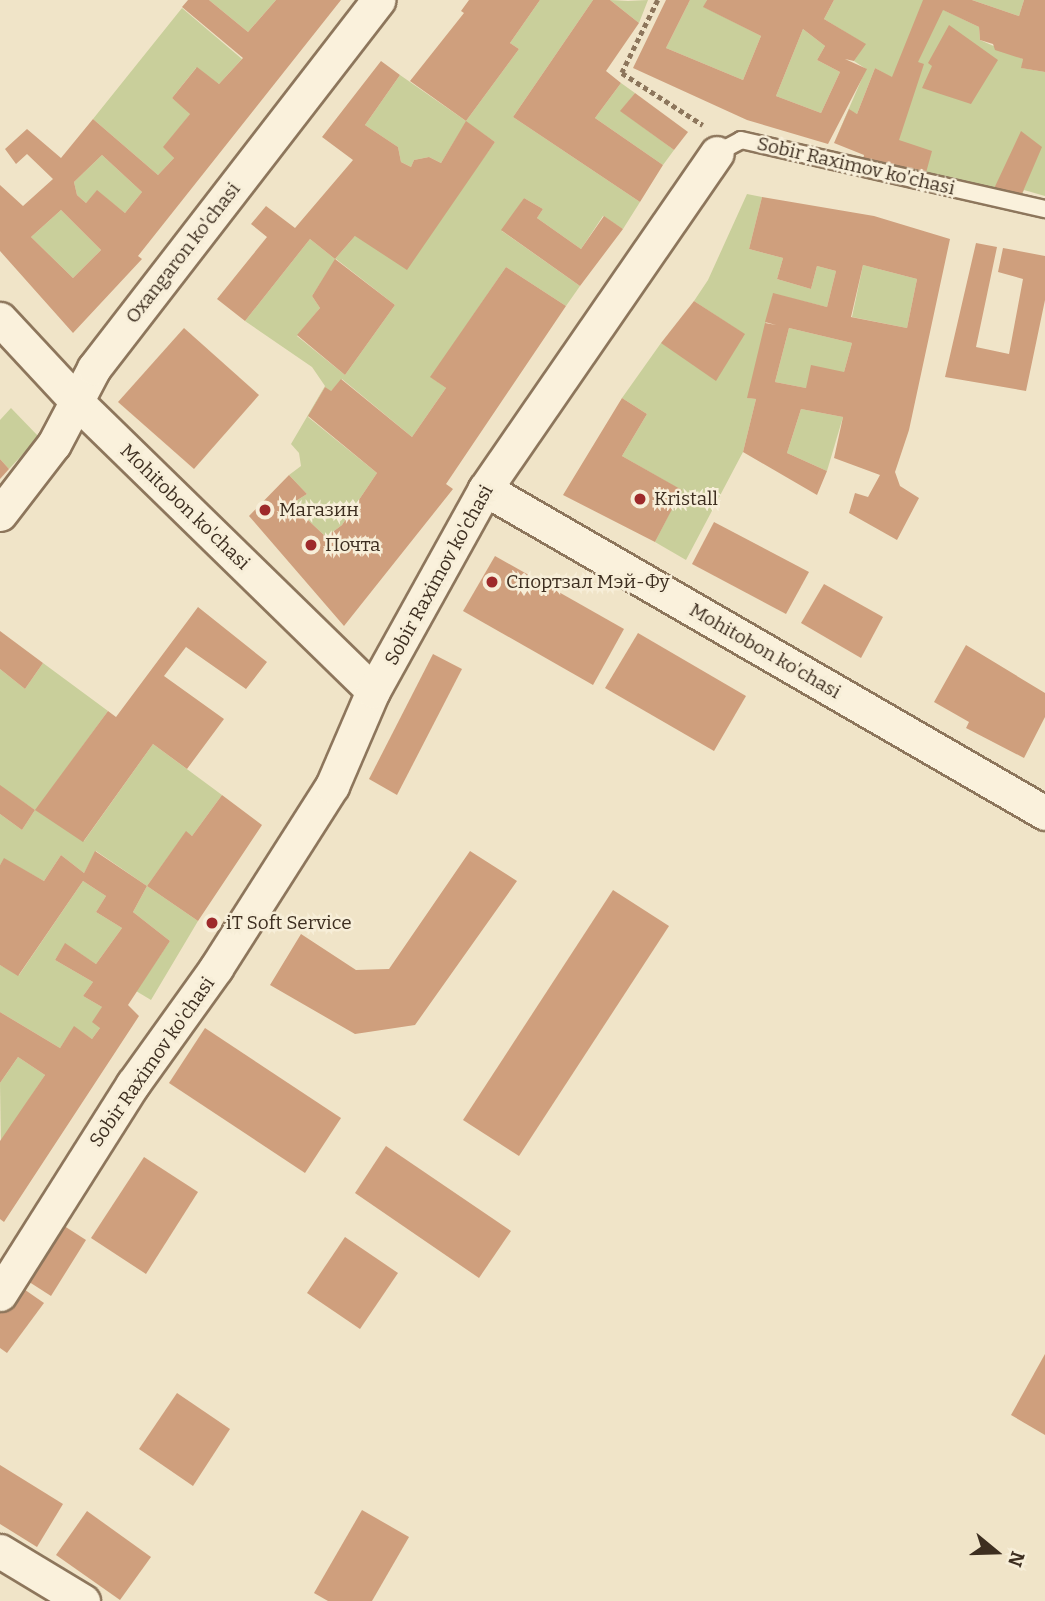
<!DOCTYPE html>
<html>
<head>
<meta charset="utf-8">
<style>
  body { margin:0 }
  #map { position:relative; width:1045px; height:1601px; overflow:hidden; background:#f0e4c8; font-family:Bitter,serif }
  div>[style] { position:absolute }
  .green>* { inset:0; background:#c9cf9b }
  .building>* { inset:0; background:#cf9f7d }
  .path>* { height:4.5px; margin-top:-2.25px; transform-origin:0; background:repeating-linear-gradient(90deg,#8d765c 0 5px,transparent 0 8.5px) }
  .roads { filter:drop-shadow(2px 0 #8d765c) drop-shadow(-2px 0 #8d765c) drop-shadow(0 2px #8d765c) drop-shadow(0 -2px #8d765c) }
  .lane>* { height:16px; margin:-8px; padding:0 8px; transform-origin:8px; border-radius:8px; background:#faf1dc }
  .street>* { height:33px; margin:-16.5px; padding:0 16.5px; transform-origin:16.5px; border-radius:16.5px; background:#faf1dc }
  .dots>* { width:19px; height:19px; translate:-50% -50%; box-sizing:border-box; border:4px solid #f7eed8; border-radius:50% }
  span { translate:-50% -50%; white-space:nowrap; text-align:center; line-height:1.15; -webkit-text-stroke:5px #f7eed8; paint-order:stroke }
  .street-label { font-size:19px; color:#3d2e20 }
  .poi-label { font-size:19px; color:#3d2e20 }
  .left { translate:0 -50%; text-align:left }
  .north { position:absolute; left:961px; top:1517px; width:70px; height:70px; -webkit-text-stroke:5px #f7eed8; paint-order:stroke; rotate:109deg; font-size:19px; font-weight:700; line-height:28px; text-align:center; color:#3d2e20 }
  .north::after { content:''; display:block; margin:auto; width:24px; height:32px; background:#3d2e20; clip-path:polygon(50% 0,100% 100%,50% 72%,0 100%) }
</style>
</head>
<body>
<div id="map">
  <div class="green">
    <div style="clip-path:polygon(209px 0,276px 0,248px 32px)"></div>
    <div style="clip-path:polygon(evenodd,540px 0,593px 0,513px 117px,640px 202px,623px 229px,603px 216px,581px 249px,537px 218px,543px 209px,524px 198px,502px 231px,580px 286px,566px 306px,506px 267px,431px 377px,446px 388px,412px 437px,342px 379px,330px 392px,325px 387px,308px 417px,377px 473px,342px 525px,326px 537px,291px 504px,307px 494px,289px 475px,301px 466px,299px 453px,291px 444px,325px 386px,312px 367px,245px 321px,310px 239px,335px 259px,355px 236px,436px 224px,495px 142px,466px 122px,441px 163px,429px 157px,414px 160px,411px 167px,401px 162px,398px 147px,365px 125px,400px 75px,466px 121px,519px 49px,510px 43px,540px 0,336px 259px,395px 305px,345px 375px,297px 336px,320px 308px,312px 296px,336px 259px)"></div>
    <div style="clip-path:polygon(610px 0,628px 1px,648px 0,639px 23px)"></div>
    <div style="clip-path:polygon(690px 0,707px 0,704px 7px,761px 36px,743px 80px,666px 48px)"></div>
    <div style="clip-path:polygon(834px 0,923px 0,979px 27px,980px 40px,1023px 59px,1022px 68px,1045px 72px,1045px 196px,1024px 190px,1018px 203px,863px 160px,892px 78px,875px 68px,857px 114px,849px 110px,834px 143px,866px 69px,854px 61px,865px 44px,824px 19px)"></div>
    <div style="clip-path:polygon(972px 0,1024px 0,1019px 16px)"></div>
    <div style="clip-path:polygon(182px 8px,242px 59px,219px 84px,196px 68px,172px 98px,191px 113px,164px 147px,174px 158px,158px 175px,93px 119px)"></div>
    <div style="clip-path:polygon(803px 29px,825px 46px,817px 60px,840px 72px,821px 113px,776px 96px)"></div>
    <div style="clip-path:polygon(621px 83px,635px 93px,621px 111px,674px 150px,663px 165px,595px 118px)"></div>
    <div style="clip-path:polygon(102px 155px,142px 192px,125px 213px,97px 191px,86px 203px,77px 195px,74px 182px)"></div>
    <div style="clip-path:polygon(747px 194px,762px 197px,749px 249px,783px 258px,777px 279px,811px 289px,817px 266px,836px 271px,827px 307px,773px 294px,748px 398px,756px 399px,743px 452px,686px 560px,655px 542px,681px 490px,622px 456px,647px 414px,622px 398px,661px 343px,744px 334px,694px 301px,708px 280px)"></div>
    <div style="clip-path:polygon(61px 210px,101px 250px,73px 278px,31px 237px)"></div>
    <div style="clip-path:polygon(863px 265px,917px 279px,907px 328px,852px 317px)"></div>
    <div style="clip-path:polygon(789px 328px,852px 343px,844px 372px,806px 388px,775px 382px)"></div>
    <div style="clip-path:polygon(11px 408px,39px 437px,9px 469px,0 459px,0 420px)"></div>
    <div style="clip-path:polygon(801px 409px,843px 417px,827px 471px,787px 453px)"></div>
    <div style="clip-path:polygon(43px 663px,108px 711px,36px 810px,84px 841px,153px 744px,222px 795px,192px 836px,186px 832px,147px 886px,198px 921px,151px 1000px,136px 991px,170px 941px,133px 912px,147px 886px,96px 851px,84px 873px,61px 855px,44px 881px,4px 859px,0 865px,0 814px,22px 830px,35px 810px,0 786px,0 669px,25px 689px)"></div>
    <div style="clip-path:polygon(83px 881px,106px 896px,96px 912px,122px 928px,96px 964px,65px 944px,55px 960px,93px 982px,83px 996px,102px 1007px,100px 1028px,92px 1039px,74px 1027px,60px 1048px,0 1012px,0 965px,19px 975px)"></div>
    <div style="clip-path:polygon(18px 1057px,45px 1075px,1px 1142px,0 1083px)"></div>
  </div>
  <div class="building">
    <div style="clip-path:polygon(evenodd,188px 0,209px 0,248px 32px,276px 0,341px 0,138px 256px,142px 259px,73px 333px,0 251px,0 185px,23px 206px,53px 179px,27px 154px,16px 164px,5px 149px,27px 129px,61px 158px,93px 119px,158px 175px,174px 158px,163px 147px,190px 114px,172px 98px,197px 67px,219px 84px,243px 58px,182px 7px,188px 0,102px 155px,142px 192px,125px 213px,97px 190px,86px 203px,77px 195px,74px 182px,102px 155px,188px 0,61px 210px,101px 250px,73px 278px,31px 237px,61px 210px)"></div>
    <div style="clip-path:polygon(469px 0,540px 0,510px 43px,519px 49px,466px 121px,410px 81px,464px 13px,461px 11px)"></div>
    <div style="clip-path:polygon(593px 0,610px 0,639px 23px,606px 71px,621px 83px,595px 118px,663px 165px,640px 202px,513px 117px)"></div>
    <div style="clip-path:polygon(evenodd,666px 0,690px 0,666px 48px,743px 80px,761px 36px,703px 7px,707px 0,834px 0,824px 19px,866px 44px,854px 61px,845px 59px,867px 69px,828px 144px,747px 120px,633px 68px,666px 0,803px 29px,825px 46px,817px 60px,840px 72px,821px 113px,776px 96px,803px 29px)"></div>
    <div style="clip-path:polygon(923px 0,972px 0,1019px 16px,1024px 0,1045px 0,1045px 72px,1021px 68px,1023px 59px,995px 50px,993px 44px,980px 40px,979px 27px,943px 10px,918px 62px,924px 64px,899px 140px,932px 151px,924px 180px,863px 160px,864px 155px,834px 143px,849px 109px,857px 114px,875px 68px,892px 77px)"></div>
    <div style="clip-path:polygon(949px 25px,998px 60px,971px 104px,922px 88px,932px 66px,928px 63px)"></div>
    <div style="clip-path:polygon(381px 61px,400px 75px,365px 125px,398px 147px,401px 162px,411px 167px,414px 160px,429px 157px,441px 163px,466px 121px,495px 142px,407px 270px,355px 236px,335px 259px,310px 239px,245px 321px,217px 299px,267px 237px,251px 224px,266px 206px,295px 228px,353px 160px,322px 137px)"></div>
    <div style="clip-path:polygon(635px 93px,688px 132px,674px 150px,620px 111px)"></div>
    <div style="clip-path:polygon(1021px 131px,1042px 147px,1018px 203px,991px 195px)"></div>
    <div style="clip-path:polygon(evenodd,762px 197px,874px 216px,950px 239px,909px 430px,895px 472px,900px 486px,919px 498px,897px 540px,849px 513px,855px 493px,868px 497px,880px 475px,834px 458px,843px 417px,801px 409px,787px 453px,827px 471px,817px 495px,743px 452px,756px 399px,747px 398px,765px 323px,776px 325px,765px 322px,773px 293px,827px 307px,836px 271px,817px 266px,811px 289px,777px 279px,783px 258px,749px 249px,762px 197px,863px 265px,917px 279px,907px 328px,851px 317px,863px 265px,762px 197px,789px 328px,852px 343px,844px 372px,811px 365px,806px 388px,775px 382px,789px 328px)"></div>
    <div style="clip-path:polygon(524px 198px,543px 209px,537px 218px,581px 249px,604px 216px,623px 229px,580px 286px,501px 230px)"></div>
    <div style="clip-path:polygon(976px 243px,997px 247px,976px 347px,1009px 354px,1023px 279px,998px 272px,1003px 248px,1045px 256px,1045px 300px,1026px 391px,945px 377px)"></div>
    <div style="clip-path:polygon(335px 259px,395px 305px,345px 375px,297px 335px,320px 308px,312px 296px)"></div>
    <div style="clip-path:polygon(506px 267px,566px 306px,446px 484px,453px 489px,344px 626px,249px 516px,289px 475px,307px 494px,291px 504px,326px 537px,342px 525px,377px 473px,308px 416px,325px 387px,331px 391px,341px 379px,412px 437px,446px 388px,430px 377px)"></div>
    <div style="clip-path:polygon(694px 301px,745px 334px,716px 381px,661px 343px)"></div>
    <div style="clip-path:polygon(184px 328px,259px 395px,194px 469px,118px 402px)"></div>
    <div style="clip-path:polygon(622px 398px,647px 414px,622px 456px,682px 490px,655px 542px,563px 495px)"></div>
    <div style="clip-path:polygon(0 459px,9px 469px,0 479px)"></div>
    <div style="clip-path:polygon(714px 522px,809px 572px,786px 614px,692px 564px)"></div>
    <div style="clip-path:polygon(495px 556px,624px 629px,593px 685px,463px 611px)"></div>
    <div style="clip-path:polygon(824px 584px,883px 617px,861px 658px,801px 623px)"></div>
    <div style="clip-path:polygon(198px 607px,267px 662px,246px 689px,186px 647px,164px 676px,224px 719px,187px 769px,153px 744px,83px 842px,35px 810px,108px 711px,116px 717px)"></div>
    <div style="clip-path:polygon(0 631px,43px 663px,25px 689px,0 669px)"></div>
    <div style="clip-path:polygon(638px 633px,746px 696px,714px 751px,605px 688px)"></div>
    <div style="clip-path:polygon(966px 645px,1045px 693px,1045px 717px,1024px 758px,966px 728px,969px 722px,934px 702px)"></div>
    <div style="clip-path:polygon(433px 654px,462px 669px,397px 795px,369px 779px)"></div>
    <div style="clip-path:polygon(0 785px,35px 810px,22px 830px,0 814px)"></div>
    <div style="clip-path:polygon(222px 795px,262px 825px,198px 921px,147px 886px,186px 831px,192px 836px)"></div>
    <div style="clip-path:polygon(95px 851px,147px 886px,133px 912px,170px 941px,128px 1005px,139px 1016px,4px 1222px,0 1219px,0 1141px,45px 1075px,18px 1057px,0 1083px,0 1012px,60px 1048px,74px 1026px,92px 1039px,100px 1028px,92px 1022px,102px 1007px,83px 996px,93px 982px,55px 960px,65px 943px,96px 964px,122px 928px,96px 912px,106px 896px,83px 881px,18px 976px,0 965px,0 865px,4px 858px,44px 881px,61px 855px,84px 873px)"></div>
    <div style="clip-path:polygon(470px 851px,517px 881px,415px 1025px,355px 1034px,270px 985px,301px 934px,356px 970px,389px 969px)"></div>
    <div style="clip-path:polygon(613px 890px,669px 926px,519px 1156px,463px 1120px)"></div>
    <div style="clip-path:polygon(205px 1028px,341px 1118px,305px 1173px,169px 1083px)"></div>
    <div style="clip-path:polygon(386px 1146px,511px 1231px,479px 1278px,355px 1193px)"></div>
    <div style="clip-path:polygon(144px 1157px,198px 1192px,146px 1274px,91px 1238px)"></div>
    <div style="clip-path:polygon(58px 1222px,86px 1240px,51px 1296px,23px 1278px)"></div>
    <div style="clip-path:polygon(345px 1237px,398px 1273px,360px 1329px,307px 1293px)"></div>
    <div style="clip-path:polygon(18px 1285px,44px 1303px,7px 1353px,0 1348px,0 1309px)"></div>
    <div style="clip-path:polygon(1045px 1354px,1045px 1435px,1011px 1415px)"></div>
    <div style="clip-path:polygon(177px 1393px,230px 1429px,193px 1486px,139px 1449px)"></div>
    <div style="clip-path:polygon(0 1465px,63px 1504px,37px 1547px,0 1524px)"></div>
    <div style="clip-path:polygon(362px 1510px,409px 1537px,372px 1601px,328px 1601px,314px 1593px)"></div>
    <div style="clip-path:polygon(87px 1511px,151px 1557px,120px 1600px,56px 1555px)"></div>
  </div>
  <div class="path">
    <div style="left:658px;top:0;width:81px;rotate:116.3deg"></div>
    <div style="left:622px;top:73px;width:96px;rotate:32.7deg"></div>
  </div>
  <div class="roads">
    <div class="lane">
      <div style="left:717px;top:153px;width:27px;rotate:-28deg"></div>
      <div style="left:741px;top:140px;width:312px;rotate:12.8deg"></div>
    </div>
    <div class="street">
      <div style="left:0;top:319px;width:115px;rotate:47.1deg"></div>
      <div style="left:78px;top:403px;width:412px;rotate:44.3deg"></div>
      <div style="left:485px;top:489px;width:647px;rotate:30.05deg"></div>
      <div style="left:0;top:514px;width:88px;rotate:-52.4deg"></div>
      <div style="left:54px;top:444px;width:86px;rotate:-62.2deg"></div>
      <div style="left:94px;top:368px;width:465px;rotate:-52.3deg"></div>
      <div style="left:0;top:1294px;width:249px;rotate:-57.7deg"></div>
      <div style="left:133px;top:1084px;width:143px;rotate:-54.4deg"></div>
      <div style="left:216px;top:968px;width:216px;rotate:-57.5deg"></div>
      <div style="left:332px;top:786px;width:103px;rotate:-66.7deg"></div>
      <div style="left:373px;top:691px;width:231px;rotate:-61deg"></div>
      <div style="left:485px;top:489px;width:408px;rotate:-55.4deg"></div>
      <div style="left:0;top:1551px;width:97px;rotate:31.1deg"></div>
    </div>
  </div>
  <div class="dots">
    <div style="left:640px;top:499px;background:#9e2a2b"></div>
    <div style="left:265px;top:510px;background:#9e2a2b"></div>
    <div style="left:311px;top:545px;background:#9e2a2b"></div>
    <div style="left:492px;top:582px;background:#9e2a2b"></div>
    <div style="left:212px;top:923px;background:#9e2a2b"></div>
  </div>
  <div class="street-label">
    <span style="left:856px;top:166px;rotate:13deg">Sobir Raximov ko'chasi</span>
    <span style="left:183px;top:253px;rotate:-52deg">Oxangaron ko'chasi</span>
    <span style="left:185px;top:507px;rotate:44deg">Mohitobon ko'chasi</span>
    <span style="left:439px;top:575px;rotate:-61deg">Sobir Raximov ko'chasi</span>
    <span style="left:765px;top:651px;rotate:30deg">Mohitobon ko'chasi</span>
    <span style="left:152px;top:1062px;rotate:-55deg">Sobir Raximov ko'chasi</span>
  </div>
  <div class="poi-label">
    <span class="left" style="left:654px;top:499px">Kristall</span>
    <span class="left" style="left:279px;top:510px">Магазин</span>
    <span class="left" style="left:325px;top:545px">Почта</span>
    <span class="left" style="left:506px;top:582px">Спортзал Мэй-Фу</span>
    <span class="left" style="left:226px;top:923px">iT Soft Service</span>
  </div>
  <div class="north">N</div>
</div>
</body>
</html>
